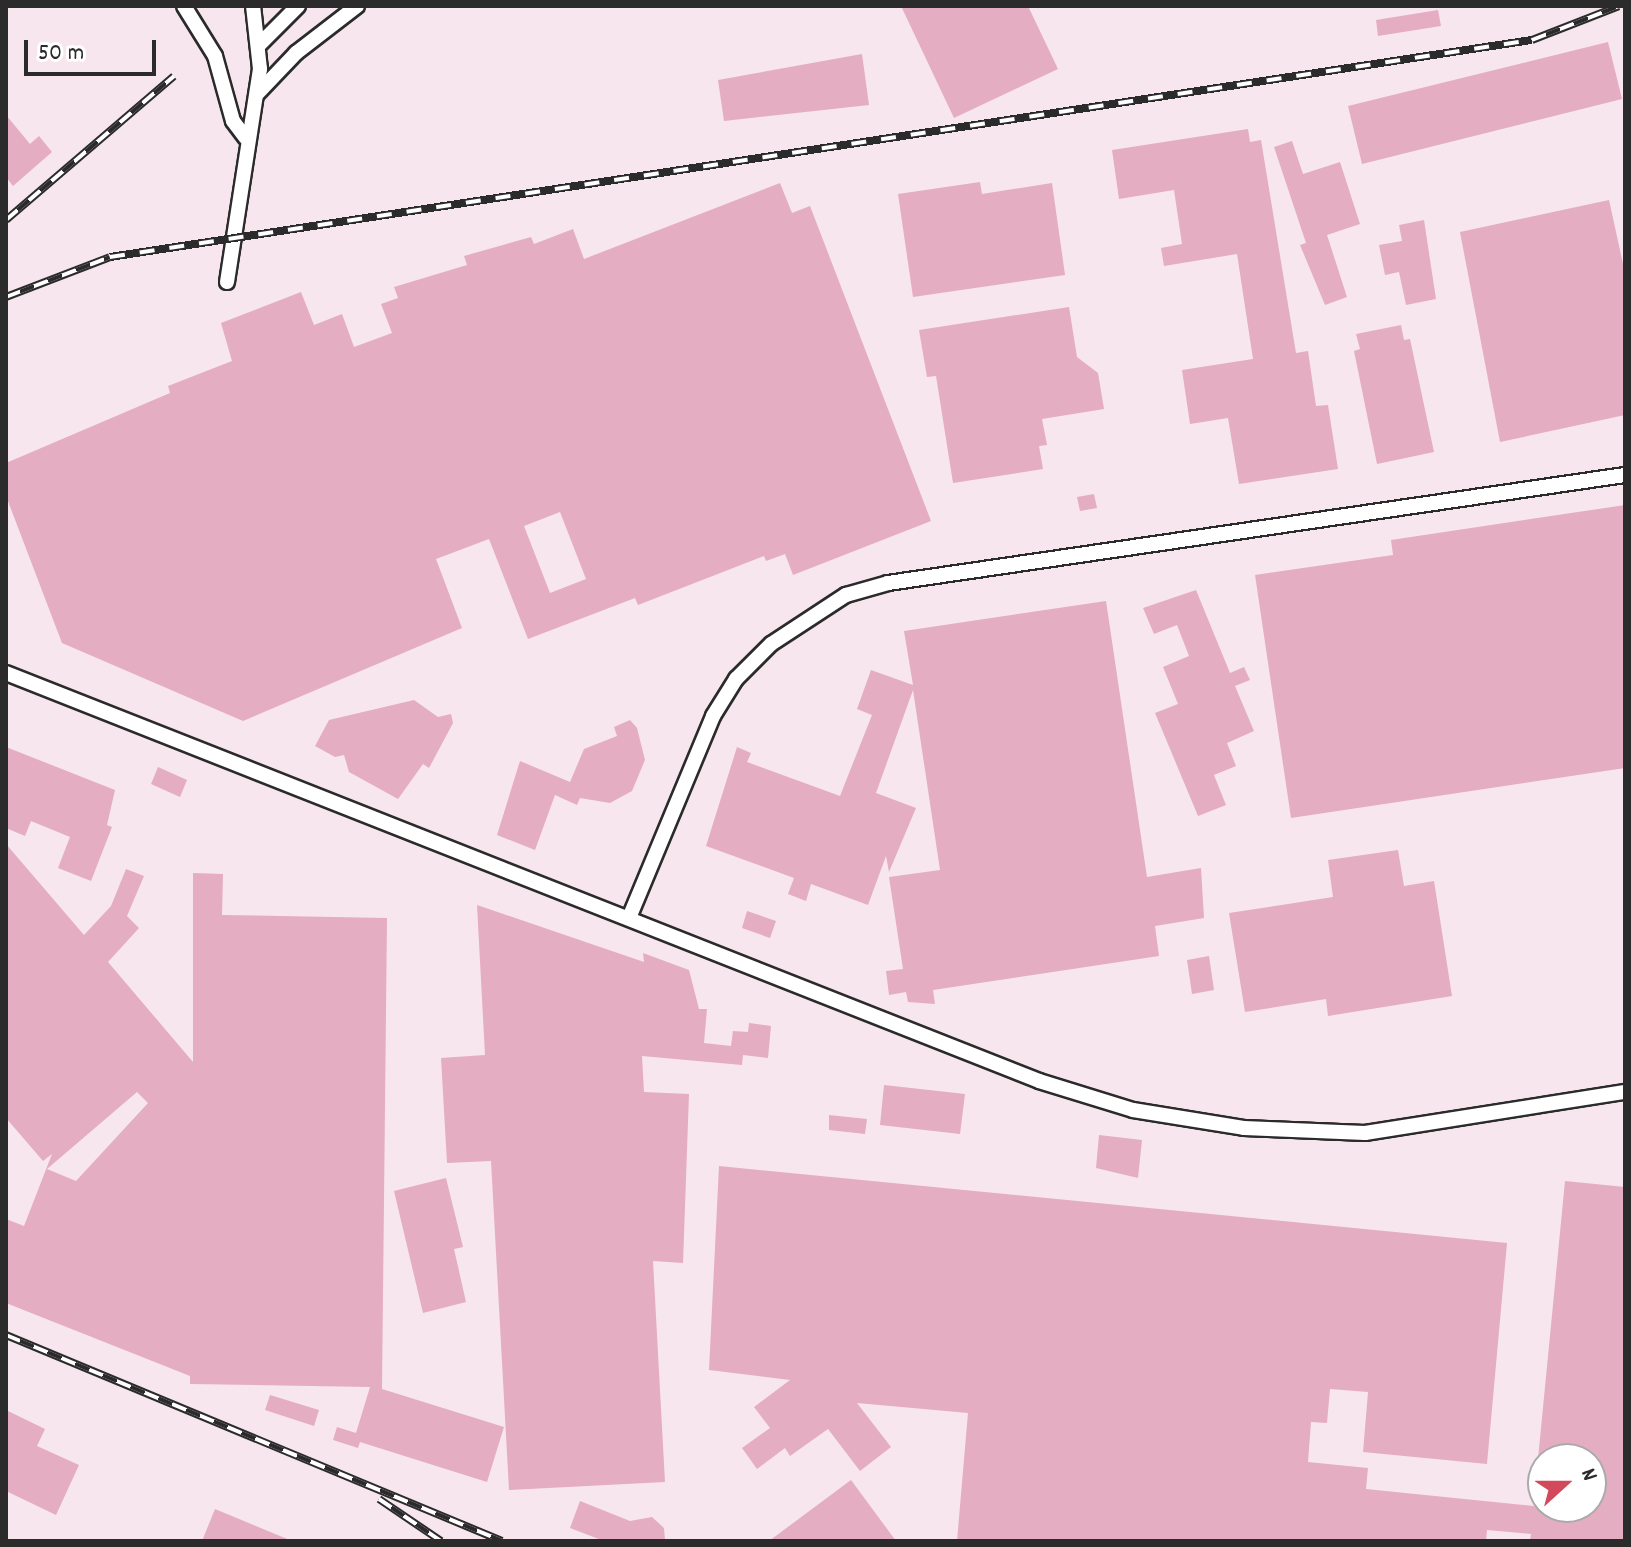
<!DOCTYPE html>
<html>
<head>
<meta charset="utf-8">
<style>
  body { margin:0 }
  #map { position:relative; width:1631px; height:1547px; overflow:hidden; background:#fff; font-family:Dekko,sans-serif }
  div>[style] { position:absolute }
  .built>* { inset:0; background:#f7e6ed }
  .building>* { inset:0; background:#e4adc2 }
  .roads { filter:drop-shadow(2px 0 #2b2b2b) drop-shadow(-2px 0 #2b2b2b) drop-shadow(0 2px #2b2b2b) drop-shadow(0 -2px #2b2b2b) }
  .street>* { height:14px; margin:-7px; padding:0 7px; transform-origin:7px; border-radius:7px; background:#fff }
  .rail>* { height:8px; margin-top:-4px; transform-origin:0; background:repeating-linear-gradient(90deg,#fff 0 15px,#2b2b2b 0 30px); box-sizing:border-box; border-block:2px solid #2b2b2b }
  span { translate:-50% -50%; white-space:nowrap; text-align:center; line-height:1.15; -webkit-text-stroke:6px #fff; paint-order:stroke }
  .frame { position:absolute; inset:0; border:8px solid #2b2b2b; pointer-events:none }
  .north { position:absolute; left:1527px; top:1443px; width:80px; height:80px; box-sizing:border-box; background:#fff; border:2px solid #aaa; border-radius:50%; rotate:69deg; font-size:22px; font-weight:700; line-height:32px; text-align:center; color:#2b2b2b }
  .north::after { content:''; display:block; margin:auto; width:28px; height:36px; background:#d1495b; clip-path:polygon(50% 0,100% 100%,50% 72%,0 100%) }
  .scale { position:absolute; left:24px; top:40px; width:132px; height:36px; box-sizing:border-box; border:4px solid #2b2b2b; border-top:0; padding-left:10px; font-size:24px; line-height:28px; white-space:nowrap; color:#2b2b2b; -webkit-text-stroke:6px #fff; paint-order:stroke }
</style>
</head>
<body>
<div id="map">
  <div class="built">
    <div style="clip-path:polygon(evenodd,6px 6px,1625px 6px,1625px 1541px,6px 1541px,6px 6px,1543px 1459px,1591px 1459px,1591px 1507px,1543px 1507px,1543px 1459px)"></div>
  </div>
  <div class="building">
    <div style="clip-path:polygon(901px 6px,1028px 6px,1058px 69px,954px 118px)"></div>
    <div style="clip-path:polygon(1438px 10px,1441px 26px,1378px 36px,1376px 20px)"></div>
    <div style="clip-path:polygon(1608px 42px,1622px 99px,1362px 164px,1348px 106px)"></div>
    <div style="clip-path:polygon(862px 54px,869px 105px,724px 121px,718px 80px)"></div>
    <div style="clip-path:polygon(6px 115px,30px 144px,39px 136px,52px 152px,13px 186px,6px 177px)"></div>
    <div style="clip-path:polygon(1248px 129px,1250px 142px,1261px 140px,1296px 353px,1308px 351px,1316px 406px,1328px 405px,1338px 469px,1239px 484px,1228px 418px,1190px 424px,1182px 370px,1253px 359px,1237px 254px,1164px 266px,1161px 248px,1182px 244px,1174px 190px,1119px 199px,1112px 150px)"></div>
    <div style="clip-path:polygon(1292px 141px,1303px 174px,1340px 162px,1360px 224px,1327px 235px,1347px 297px,1325px 305px,1300px 245px,1306px 243px,1274px 147px)"></div>
    <div style="clip-path:polygon(980px 182px,982px 194px,1052px 183px,1065px 275px,913px 297px,898px 194px)"></div>
    <div style="clip-path:polygon(evenodd,780px 183px,792px 213px,810px 206px,931px 521px,793px 575px,785px 554px,766px 561px,764px 556px,638px 605px,635px 598px,528px 639px,489px 539px,436px 559px,462px 628px,243px 721px,62px 643px,6px 496px,6px 463px,170px 393px,168px 386px,232px 361px,221px 323px,301px 292px,314px 325px,342px 314px,354px 347px,392px 333px,381px 304px,398px 298px,394px 287px,467px 265px,464px 256px,531px 237px,534px 244px,573px 229px,584px 259px,780px 183px,560px 512px,586px 579px,550px 593px,524px 526px,560px 512px)"></div>
    <div style="clip-path:polygon(1609px 200px,1625px 273px,1625px 415px,1500px 442px,1460px 232px)"></div>
    <div style="clip-path:polygon(1424px 220px,1436px 299px,1406px 305px,1399px 272px,1385px 275px,1379px 245px,1402px 241px,1399px 225px)"></div>
    <div style="clip-path:polygon(1069px 307px,1077px 357px,1098px 373px,1104px 409px,1042px 419px,1047px 445px,1039px 446px,1043px 469px,953px 483px,936px 376px,927px 377px,919px 330px)"></div>
    <div style="clip-path:polygon(1401px 325px,1404px 340px,1410px 339px,1434px 452px,1377px 464px,1354px 351px,1360px 349px,1356px 334px)"></div>
    <div style="clip-path:polygon(1094px 494px,1097px 508px,1080px 511px,1077px 497px)"></div>
    <div style="clip-path:polygon(1625px 505px,1625px 768px,1291px 818px,1255px 575px,1393px 555px,1391px 540px)"></div>
    <div style="clip-path:polygon(1196px 590px,1230px 673px,1244px 667px,1250px 680px,1235px 686px,1254px 731px,1227px 743px,1236px 766px,1214px 775px,1226px 805px,1198px 816px,1155px 713px,1178px 704px,1163px 667px,1189px 656px,1177px 625px,1154px 634px,1143px 608px)"></div>
    <div style="clip-path:polygon(1106px 601px,1147px 877px,1201px 868px,1204px 918px,1155px 926px,1159px 956px,933px 990px,935px 1004px,908px 1002px,906px 992px,889px 995px,886px 971px,903px 969px,889px 877px,940px 870px,913px 690px,876px 793px,916px 808px,889px 872px,886px 856px,868px 905px,811px 884px,806px 901px,788px 894px,794px 878px,706px 846px,737px 747px,751px 753px,747px 762px,840px 796px,872px 715px,857px 709px,871px 670px,913px 685px,904px 631px)"></div>
    <div style="clip-path:polygon(414px 700px,438px 717px,451px 714px,453px 723px,429px 768px,423px 764px,398px 799px,349px 772px,344px 755px,335px 757px,315px 746px,329px 720px)"></div>
    <div style="clip-path:polygon(630px 720px,637px 728px,645px 760px,632px 791px,610px 803px,580px 798px,577px 805px,555px 795px,535px 850px,497px 835px,520px 761px,570px 782px,584px 749px,617px 736px,614px 727px)"></div>
    <div style="clip-path:polygon(6px 747px,115px 790px,107px 825px,112px 827px,91px 881px,58px 868px,70px 837px,31px 821px,25px 836px,6px 828px)"></div>
    <div style="clip-path:polygon(158px 767px,187px 780px,180px 797px,151px 784px)"></div>
    <div style="clip-path:polygon(evenodd,6px 844px,84px 935px,111px 906px,126px 869px,144px 876px,127px 916px,139px 928px,108px 962px,193px 1062px,193px 873px,223px 874px,222px 915px,387px 918px,382px 1389px,504px 1427px,487px 1482px,360px 1442px,358px 1448px,333px 1440px,337px 1427px,356px 1433px,370px 1387px,190px 1384px,190px 1376px,6px 1303px,6px 1219px,24px 1226px,52px 1154px,43px 1161px,6px 1118px,6px 844px,137px 1092px,148px 1103px,76px 1181px,47px 1169px,137px 1092px)"></div>
    <div style="clip-path:polygon(1398px 850px,1404px 886px,1434px 881px,1452px 996px,1328px 1016px,1326px 999px,1245px 1012px,1229px 913px,1333px 897px,1328px 860px)"></div>
    <div style="clip-path:polygon(477px 905px,644px 962px,643px 953px,689px 970px,699px 1009px,707px 1009px,704px 1043px,731px 1046px,733px 1031px,748px 1032px,749px 1023px,771px 1026px,768px 1058px,743px 1055px,742px 1065px,642px 1056px,644px 1092px,689px 1094px,683px 1263px,653px 1261px,665px 1482px,509px 1490px,491px 1161px,447px 1163px,441px 1058px,485px 1055px)"></div>
    <div style="clip-path:polygon(747px 911px,776px 921px,770px 938px,742px 928px)"></div>
    <div style="clip-path:polygon(1209px 956px,1214px 990px,1192px 994px,1187px 960px)"></div>
    <div style="clip-path:polygon(884px 1085px,965px 1094px,960px 1134px,880px 1125px)"></div>
    <div style="clip-path:polygon(829px 1115px,867px 1119px,865px 1134px,829px 1130px)"></div>
    <div style="clip-path:polygon(1099px 1135px,1142px 1140px,1138px 1178px,1096px 1168px)"></div>
    <div style="clip-path:polygon(719px 1166px,1507px 1243px,1487px 1464px,1363px 1452px,1368px 1392px,1330px 1389px,1327px 1423px,1311px 1422px,1308px 1462px,1368px 1468px,1366px 1489px,1543px 1507px,1591px 1507px,1591px 1459px,1538px 1459px,1565px 1181px,1625px 1187px,1625px 1541px,1530px 1541px,1531px 1534px,1487px 1530px,1486px 1541px,957px 1541px,968px 1413px,857px 1403px,891px 1447px,860px 1471px,828px 1429px,790px 1456px,785px 1448px,757px 1469px,742px 1448px,770px 1428px,754px 1407px,790px 1380px,709px 1370px)"></div>
    <div style="clip-path:polygon(446px 1178px,463px 1247px,454px 1249px,466px 1302px,423px 1313px,394px 1191px)"></div>
    <div style="clip-path:polygon(270px 1395px,319px 1410px,314px 1426px,265px 1410px)"></div>
    <div style="clip-path:polygon(6px 1410px,45px 1429px,37px 1446px,79px 1465px,56px 1515px,6px 1491px)"></div>
    <div style="clip-path:polygon(851px 1480px,896px 1541px,769px 1541px)"></div>
    <div style="clip-path:polygon(580px 1501px,630px 1521px,652px 1517px,664px 1528px,665px 1541px,604px 1541px,570px 1528px)"></div>
    <div style="clip-path:polygon(215px 1509px,292px 1541px,202px 1541px)"></div>
  </div>
  <div class="roads">
    <div class="street">
      <div style="left:184px;top:6px;width:59px;rotate:58.2deg"></div>
      <div style="left:215px;top:56px;width:67px;rotate:74.5deg"></div>
      <div style="left:233px;top:121px;width:21px;rotate:53deg"></div>
      <div style="left:260px;top:44px;width:54px;rotate:-45deg"></div>
      <div style="left:257px;top:94px;width:57px;rotate:-46.4deg"></div>
      <div style="left:296px;top:53px;width:77px;rotate:-37.6deg"></div>
      <div style="left:227px;top:282px;width:216px;rotate:-81.2deg"></div>
      <div style="left:260px;top:69px;width:63px;rotate:-96.3deg"></div>
      <div style="left:6px;top:673px;width:1111px;rotate:21.55deg"></div>
      <div style="left:1039px;top:1081px;width:98px;rotate:17.1deg"></div>
      <div style="left:1133px;top:1110px;width:112px;rotate:9.2deg"></div>
      <div style="left:1244px;top:1128px;width:121px;rotate:2.4deg"></div>
      <div style="left:1365px;top:1133px;width:263px;rotate:-9deg"></div>
      <div style="left:629px;top:918px;width:219px;rotate:-67.4deg"></div>
      <div style="left:713px;top:716px;width:44px;rotate:-58.1deg"></div>
      <div style="left:736px;top:679px;width:49px;rotate:-45deg"></div>
      <div style="left:771px;top:644px;width:90px;rotate:-33.2deg"></div>
      <div style="left:846px;top:595px;width:44px;rotate:-15.9deg"></div>
      <div style="left:888px;top:583px;width:745px;rotate:-8.34deg"></div>
    </div>
  </div>
  <div class="rail">
    <div style="left:6px;top:220px;width:221px;rotate:-40.6deg"></div>
    <div style="left:6px;top:297px;width:111px;rotate:-21deg"></div>
    <div style="left:110px;top:257px;width:1438px;rotate:-8.68deg"></div>
    <div style="left:1532px;top:40px;width:93px;rotate:-21.3deg"></div>
    <div style="left:6px;top:1335px;width:537px;rotate:22.55deg"></div>
    <div style="left:379px;top:1499px;width:75px;rotate:34.1deg"></div>
  </div>
  <div class="frame"></div>
  <div class="north">N</div>
  <div class="scale">50 m</div>
</div>
</body>
</html>
